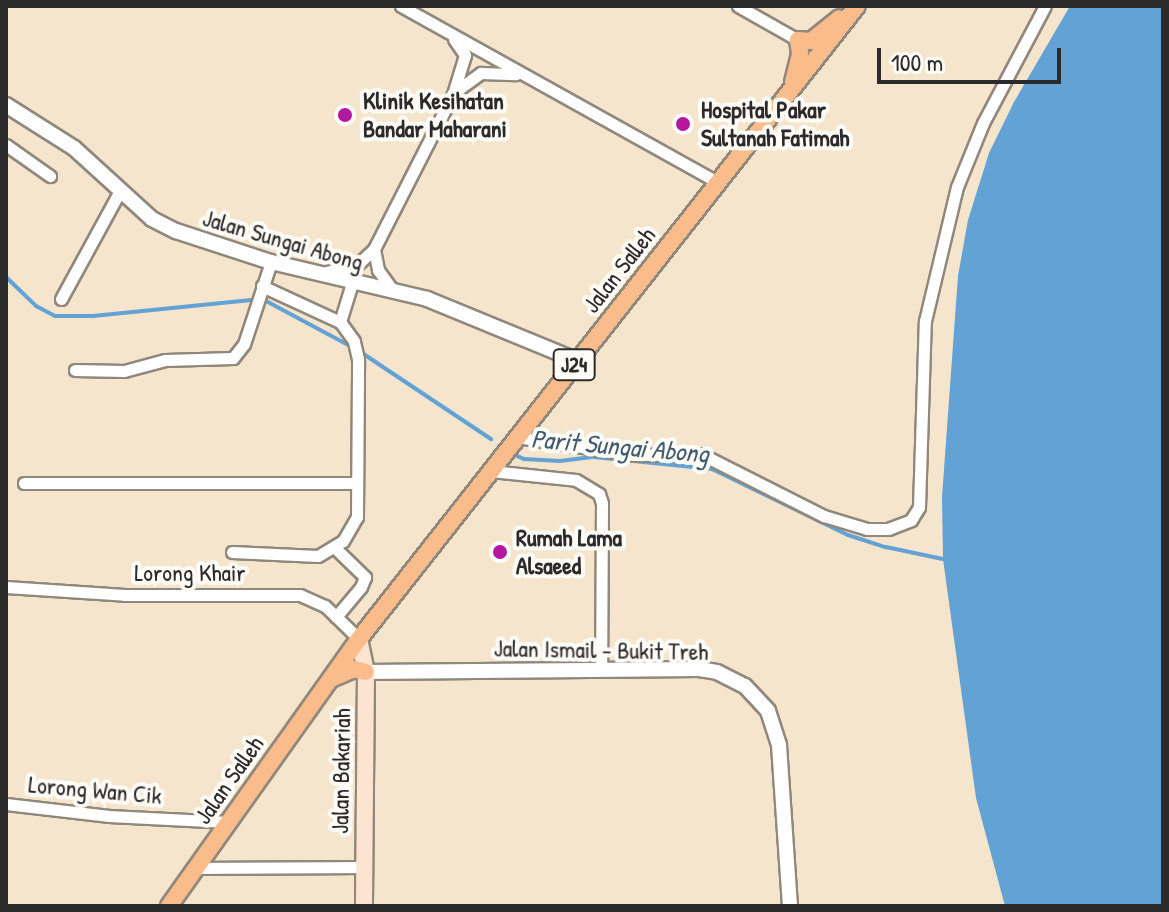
<!DOCTYPE html>
<html>
<head>
<meta charset="utf-8">
<style>
  body { margin:0 }
  #map { position:relative; width:1169px; height:912px; overflow:hidden; background:#f5e5cc; font-family:"Patrick Hand",sans-serif }
  div>[style] { position:absolute }
  .water>* { inset:0; background:#62a2d5 }
  .stream>* { height:4px; margin:-2px; padding:0 2px; transform-origin:2px; border-radius:2px; background:#62a2d5 }
  .roads { filter:drop-shadow(2px 0 #90887c) drop-shadow(-2px 0 #90887c) drop-shadow(0 2px #90887c) drop-shadow(0 -2px #90887c) }
  .minor>* { height:11px; margin:-5.5px; padding:0 5.5px; transform-origin:5.5px; border-radius:5.5px; background:#fff }
  .tertiary>* { height:14px; margin:-7px; padding:0 7px; transform-origin:7px; border-radius:7px; background:#fff }
  .secondary>* { height:16px; margin:-8px; padding:0 8px; transform-origin:8px; border-radius:8px; background:#fde4d0 }
  .primary>* { height:16px; margin:-8px; padding:0 8px; transform-origin:8px; border-radius:8px; background:#f9bc8a }
  .dots>* { width:22px; height:22px; translate:-50% -50%; box-sizing:border-box; border:4px solid #fdfcf7; border-radius:50% }
  span { translate:-50% -50%; white-space:nowrap; text-align:center; line-height:1.15; -webkit-text-stroke:8px #fdfcf7; paint-order:stroke }
  .shield-label span { padding:2px 6px; background:#fdfcf7; border:2px solid; border-radius:6px; -webkit-text-stroke-width:0 }
  .shield-label { font-size:22px; color:#2b2b2b; font-weight:700 }
  .poi-label { font-size:24px; color:#2b2b2b; font-weight:700 }
  .left { translate:0 -50%; text-align:left }
  .street-label { font-size:24px; color:#2b2b2b }
  .water-label { font-size:26px; color:#415b6f; font-style:italic }
  .frame { position:absolute; inset:0; border:8px solid #2b2b2b; pointer-events:none }
  .scale { position:absolute; left:877px; top:48px; width:184px; height:36px; box-sizing:border-box; border:4px solid #2b2b2b; border-top:0; padding-left:10px; font-size:24px; line-height:28px; white-space:nowrap; color:#2b2b2b; -webkit-text-stroke:6px #fdfcf7; paint-order:stroke }
</style>
</head>
<body>
<div id="map">
  <div class="water">
    <div style="clip-path:polygon(1070px 6px,1163px 6px,1163px 906px,1005px 906px,976px 798px,943px 559px,942px 497px,958px 276px,968px 220px,989px 153px,1014px 102px)"></div>
  </div>
  <div class="stream">
    <div style="left:6px;top:277px;width:42px;rotate:44deg"></div>
    <div style="left:36px;top:306px;width:21px;rotate:28deg"></div>
    <div style="left:55px;top:316px;width:38px"></div>
    <div style="left:93px;top:316px;width:159px;rotate:-5.8deg"></div>
    <div style="left:266px;top:301px;width:98px;rotate:28.1deg"></div>
    <div style="left:359px;top:351px;width:159px;rotate:33.7deg"></div>
    <div style="left:515px;top:455px;width:10px;rotate:24deg"></div>
    <div style="left:524px;top:459px;width:36px;rotate:3deg"></div>
    <div style="left:560px;top:461px;width:34px;rotate:-7deg"></div>
    <div style="left:594px;top:457px;width:119px;rotate:5.8deg"></div>
    <div style="left:712px;top:469px;width:151px;rotate:25.9deg"></div>
    <div style="left:848px;top:535px;width:40px;rotate:18deg"></div>
    <div style="left:886px;top:547px;width:58px;rotate:11.9deg"></div>
  </div>
  <div class="roads">
    <div class="minor">
      <div style="left:401px;top:6px;width:364px;rotate:29.1deg"></div>
      <div style="left:738px;top:6px;width:69px;rotate:29.5deg"></div>
      <div style="left:456px;top:91px;width:31px;rotate:-36deg"></div>
      <div style="left:481px;top:73px;width:35px;rotate:2deg"></div>
      <div style="left:6px;top:145px;width:54px;rotate:35.2deg"></div>
      <div style="left:374px;top:249px;width:21px;rotate:79deg"></div>
      <div style="left:378px;top:270px;width:26px;rotate:54deg"></div>
      <div style="left:326px;top:272px;width:33px;rotate:-14deg"></div>
      <div style="left:358px;top:264px;width:22px;rotate:-43deg"></div>
      <div style="left:374px;top:249px;width:174px;rotate:-63deg"></div>
      <div style="left:453px;top:94px;width:41px;rotate:-72.9deg"></div>
      <div style="left:465px;top:55px;width:19px;rotate:-125deg"></div>
      <div style="left:61px;top:299px;width:125px;rotate:-61.4deg"></div>
      <div style="left:340px;top:322px;width:41px;rotate:-72.9deg"></div>
      <div style="left:75px;top:370px;width:49px;rotate:1.2deg"></div>
      <div style="left:124px;top:371px;width:42px;rotate:-15deg"></div>
      <div style="left:165px;top:360px;width:68px;rotate:-1.7deg"></div>
      <div style="left:233px;top:358px;width:18px;rotate:-52deg"></div>
      <div style="left:244px;top:344px;width:86px;rotate:-71.8deg"></div>
      <div style="left:517px;top:437px;width:118px;rotate:8.7deg"></div>
      <div style="left:634px;top:455px;width:67px;rotate:-0.9deg"></div>
      <div style="left:701px;top:454px;width:138px;rotate:26.8deg"></div>
      <div style="left:824px;top:516px;width:45px;rotate:16.8deg"></div>
      <div style="left:867px;top:529px;width:21px"></div>
      <div style="left:888px;top:529px;width:25px;rotate:-21deg"></div>
      <div style="left:911px;top:520px;width:15px;rotate:-58deg"></div>
      <div style="left:919px;top:507px;width:186px;rotate:-88.2deg"></div>
      <div style="left:925px;top:321px;width:138px;rotate:-76.6deg"></div>
      <div style="left:957px;top:187px;width:69px;rotate:-67.9deg"></div>
      <div style="left:983px;top:123px;width:132px;rotate:-62.1deg"></div>
      <div style="left:491px;top:471px;width:85px;rotate:6deg"></div>
      <div style="left:576px;top:480px;width:27px;rotate:31deg"></div>
      <div style="left:599px;top:494px;width:9px;rotate:72deg"></div>
      <div style="left:602px;top:503px;width:167px;rotate:90.3deg"></div>
      <div style="left:24px;top:483px;width:333px"></div>
      <div style="left:335px;top:548px;width:42px;rotate:44deg"></div>
      <div style="left:365px;top:577px;width:11px;rotate:112deg"></div>
      <div style="left:361px;top:587px;width:39px;rotate:130deg"></div>
      <div style="left:232px;top:552px;width:86px;rotate:2.7deg"></div>
      <div style="left:318px;top:556px;width:29px;rotate:-31deg"></div>
      <div style="left:343px;top:541px;width:28px;rotate:-60deg"></div>
      <div style="left:357px;top:517px;width:158px;rotate:-89.6deg"></div>
      <div style="left:358px;top:359px;width:18px;rotate:-103deg"></div>
      <div style="left:354px;top:341px;width:24px;rotate:-126deg"></div>
      <div style="left:340px;top:322px;width:86px;rotate:-155.2deg"></div>
      <div style="left:6px;top:587px;width:119px;rotate:3.8deg"></div>
      <div style="left:125px;top:595px;width:175px"></div>
      <div style="left:300px;top:595px;width:27px;rotate:24deg"></div>
      <div style="left:325px;top:606px;width:47px;rotate:44.1deg"></div>
      <div style="left:6px;top:804px;width:104px;rotate:6.6deg"></div>
      <div style="left:109px;top:816px;width:119px;rotate:2.9deg"></div>
      <div style="left:196px;top:868px;width:168px;rotate:-0.3deg"></div>
    </div>
    <div class="tertiary">
      <div style="left:6px;top:105px;width:80px;rotate:32.3deg"></div>
      <div style="left:74px;top:148px;width:105px;rotate:42.3deg"></div>
      <div style="left:152px;top:219px;width:27px;rotate:27deg"></div>
      <div style="left:176px;top:231px;width:100px;rotate:18.1deg"></div>
      <div style="left:271px;top:262px;width:160px;rotate:13.3deg"></div>
      <div style="left:427px;top:299px;width:163px;rotate:22.3deg"></div>
      <div style="left:366px;top:672px;width:333px;rotate:-0.5deg"></div>
      <div style="left:699px;top:669px;width:18px;rotate:9deg"></div>
      <div style="left:717px;top:672px;width:31px;rotate:27deg"></div>
      <div style="left:745px;top:686px;width:34px;rotate:47deg"></div>
      <div style="left:768px;top:711px;width:36px;rotate:72deg"></div>
      <div style="left:779px;top:745px;width:161px;rotate:86.1deg"></div>
    </div>
    <div class="secondary">
      <div style="left:359px;top:639px;width:34px;rotate:78deg"></div>
      <div style="left:366px;top:672px;width:234px;rotate:90.5deg"></div>
    </div>
    <div class="primary">
      <div style="left:793px;top:82px;width:30px;rotate:-76deg"></div>
      <div style="left:800px;top:53px;width:13px;rotate:-99deg"></div>
      <div style="left:798px;top:40px;width:13px;rotate:4deg"></div>
      <div style="left:811px;top:41px;width:36px;rotate:-39deg"></div>
      <div style="left:331px;top:679px;width:25px;rotate:-23deg"></div>
      <div style="left:354px;top:669px;width:12px;rotate:14deg"></div>
      <div style="left:169px;top:906px;width:328px;rotate:-54.6deg"></div>
      <div style="left:359px;top:639px;width:805px;rotate:-51.81deg"></div>
    </div>
  </div>
  <div class="dots">
    <div style="left:345px;top:115px;background:#b5179e"></div>
    <div style="left:683px;top:124px;background:#b5179e"></div>
    <div style="left:500px;top:552px;background:#b5179e"></div>
  </div>
  <div class="shield-label">
    <span style="left:574px;top:365px">J24</span>
  </div>
  <div class="poi-label">
    <span class="left" style="left:363px;top:115px">Klinik Kesihatan<br>Bandar Maharani</span>
    <span class="left" style="left:701px;top:124px">Hospital Pakar<br>Sultanah Fatimah</span>
    <span class="left" style="left:516px;top:552px">Rumah Lama<br>Alsaeed</span>
  </div>
  <div class="street-label">
    <span style="left:283px;top:240px;rotate:16deg">Jalan Sungai Abong</span>
    <span style="left:619px;top:270px;rotate:-52deg">Jalan Salleh</span>
    <span style="left:190px;top:573px">Lorong Khair</span>
    <span style="left:601px;top:650px;rotate:1deg">Jalan Ismail - Bukit Treh</span>
    <span style="left:341px;top:771px;rotate:-89deg">Jalan Bakariah</span>
    <span style="left:229px;top:780px;rotate:-55deg">Jalan Salleh</span>
    <span style="left:95px;top:790px;rotate:5deg">Lorong Wan Cik</span>
  </div>
  <div class="water-label">
    <span style="left:620px;top:446px;rotate:5deg">Parit Sungai Abong</span>
  </div>
  <div class="frame"></div>
  <div class="scale">100 m</div>
</div>
</body>
</html>
